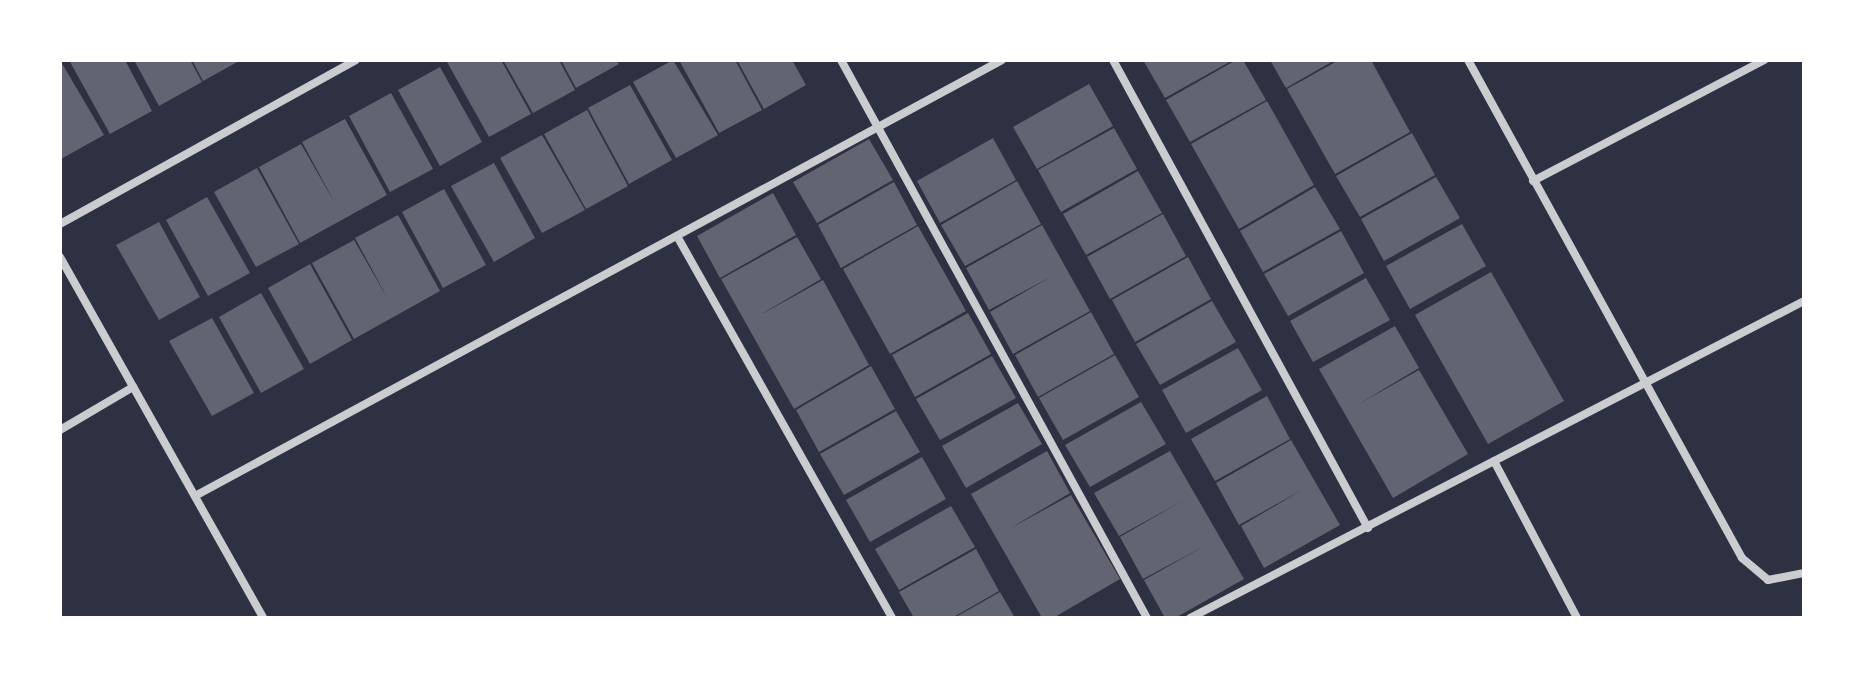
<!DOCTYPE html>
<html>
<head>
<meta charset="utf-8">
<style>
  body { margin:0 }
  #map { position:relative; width:1864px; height:678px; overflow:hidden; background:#2d3142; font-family:"Open Sans",sans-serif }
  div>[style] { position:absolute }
  .building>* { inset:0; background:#626471 }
  .minor>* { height:8px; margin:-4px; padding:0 4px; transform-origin:4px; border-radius:4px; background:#caccd0 }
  span { translate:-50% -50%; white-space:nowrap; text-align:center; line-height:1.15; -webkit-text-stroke:8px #fff; paint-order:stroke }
  .frame { position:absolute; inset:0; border:62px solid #fff; pointer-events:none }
</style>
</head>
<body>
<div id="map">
  <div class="building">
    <div style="clip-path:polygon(60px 60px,104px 135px,61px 159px,60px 157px)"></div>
    <div style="clip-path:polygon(69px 60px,125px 60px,152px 111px,110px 134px)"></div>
    <div style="clip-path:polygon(134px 60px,190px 60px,202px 82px,159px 106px)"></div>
    <div style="clip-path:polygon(192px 60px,241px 60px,203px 81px)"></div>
    <div style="clip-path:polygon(501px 60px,531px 114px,489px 137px,447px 62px)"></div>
    <div style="clip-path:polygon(503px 60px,559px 60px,575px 90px,533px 113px)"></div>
    <div style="clip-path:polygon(561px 60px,616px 60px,619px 64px,576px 88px)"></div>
    <div style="clip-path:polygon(673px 60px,718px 135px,676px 158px,633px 82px)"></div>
    <div style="clip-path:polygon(679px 60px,735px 60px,762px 110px,719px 133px)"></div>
    <div style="clip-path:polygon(737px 60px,792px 60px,806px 85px,764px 109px)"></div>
    <div style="clip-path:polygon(1143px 60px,1233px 60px,1165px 98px)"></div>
    <div style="clip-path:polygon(1236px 60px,1243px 60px,1266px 100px,1190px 142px,1166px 100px)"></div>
    <div style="clip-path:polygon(1270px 60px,1335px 60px,1286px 88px)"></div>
    <div style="clip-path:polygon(1339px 60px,1371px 60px,1410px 132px,1335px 174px,1287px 89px)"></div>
    <div style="clip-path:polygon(440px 67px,482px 142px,440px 166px,398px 90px)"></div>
    <div style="clip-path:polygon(1089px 84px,1113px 126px,1037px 169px,1013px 127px)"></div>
    <div style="clip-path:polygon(630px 85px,672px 160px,629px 184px,588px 108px)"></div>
    <div style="clip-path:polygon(391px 93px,433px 169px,390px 192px,349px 116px)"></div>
    <div style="clip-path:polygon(1267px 101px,1314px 185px,1239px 229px,1191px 144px)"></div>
    <div style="clip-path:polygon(587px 110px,628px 186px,586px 209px,544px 134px)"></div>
    <div style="clip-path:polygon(345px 119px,387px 195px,300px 243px,259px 167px,301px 144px,336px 205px,302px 142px)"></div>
    <div style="clip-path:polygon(1114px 128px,1137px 169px,1061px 212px,1038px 170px)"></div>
    <div style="clip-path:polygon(1412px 133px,1435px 175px,1360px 217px,1336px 176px)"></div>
    <div style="clip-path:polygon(542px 135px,585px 210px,542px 233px,500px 158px)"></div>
    <div style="clip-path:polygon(993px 138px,1016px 180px,940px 223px,917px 181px)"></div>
    <div style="clip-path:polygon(869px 139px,893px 180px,817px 223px,793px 182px)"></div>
    <div style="clip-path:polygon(494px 163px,535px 238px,494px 262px,451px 186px)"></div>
    <div style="clip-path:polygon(257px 168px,299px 244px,256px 267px,214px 192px)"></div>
    <div style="clip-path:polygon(1138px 171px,1162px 213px,1086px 255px,1063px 214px)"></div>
    <div style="clip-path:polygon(1436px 177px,1460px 218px,1384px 261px,1361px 219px)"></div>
    <div style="clip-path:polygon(1017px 181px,1041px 224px,965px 266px,941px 225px)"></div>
    <div style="clip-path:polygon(894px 182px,917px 225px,841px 268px,818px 225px)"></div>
    <div style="clip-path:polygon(1315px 187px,1340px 229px,1263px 272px,1240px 231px)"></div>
    <div style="clip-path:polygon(444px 189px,486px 265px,443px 288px,402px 212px)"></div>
    <div style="clip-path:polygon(773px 193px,796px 235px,720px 278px,697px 236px)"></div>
    <div style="clip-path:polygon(207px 197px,250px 273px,208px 296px,166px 220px)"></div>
    <div style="clip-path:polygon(1163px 214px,1186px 256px,1110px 299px,1087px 257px)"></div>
    <div style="clip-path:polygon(398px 215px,440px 291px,354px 339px,312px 263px,354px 240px,389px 301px,355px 238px)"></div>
    <div style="clip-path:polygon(159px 222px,200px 297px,159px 320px,116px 245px)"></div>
    <div style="clip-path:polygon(1462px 224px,1486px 266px,1410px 309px,1386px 266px)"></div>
    <div style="clip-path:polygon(1042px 225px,1090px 311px,1013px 354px,990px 312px,1052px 276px,989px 310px,966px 268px)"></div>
    <div style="clip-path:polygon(918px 226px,966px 311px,890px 354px,843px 269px)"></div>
    <div style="clip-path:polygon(1341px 231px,1364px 273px,1288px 316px,1264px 274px)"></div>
    <div style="clip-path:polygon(797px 237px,821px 279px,760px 315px,823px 280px,869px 365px,794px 409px,721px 279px)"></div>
    <div style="clip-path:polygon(1188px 257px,1211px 299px,1135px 342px,1112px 300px)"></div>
    <div style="clip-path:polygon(310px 264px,352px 340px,310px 364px,268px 288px)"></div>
    <div style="clip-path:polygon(1491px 272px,1564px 401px,1488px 444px,1415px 315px)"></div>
    <div style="clip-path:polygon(1366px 278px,1390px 320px,1313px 362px,1290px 321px)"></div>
    <div style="clip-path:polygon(261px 293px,304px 369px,261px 393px,219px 317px)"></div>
    <div style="clip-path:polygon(1212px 301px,1236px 342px,1160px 385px,1136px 344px)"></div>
    <div style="clip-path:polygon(1091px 312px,1114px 354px,1038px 397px,1015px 355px)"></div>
    <div style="clip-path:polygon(968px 313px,991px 354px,915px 397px,892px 355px)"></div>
    <div style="clip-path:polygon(212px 318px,254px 393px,212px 416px,169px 341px)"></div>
    <div style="clip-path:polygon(1395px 326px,1419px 368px,1357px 405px,1419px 370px,1468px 454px,1393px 498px,1319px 369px)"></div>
    <div style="clip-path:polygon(1238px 348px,1262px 390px,1186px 433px,1162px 390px)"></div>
    <div style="clip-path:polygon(1115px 355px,1139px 397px,1063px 440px,1039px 398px)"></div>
    <div style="clip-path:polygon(992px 356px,1016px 398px,940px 440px,916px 399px)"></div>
    <div style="clip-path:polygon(871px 366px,895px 409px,819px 452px,796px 410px)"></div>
    <div style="clip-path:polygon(1267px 396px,1290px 439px,1215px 481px,1191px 439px)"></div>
    <div style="clip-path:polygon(1141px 402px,1166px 444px,1090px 487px,1065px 445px)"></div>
    <div style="clip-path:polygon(1018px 403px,1042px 444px,966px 488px,942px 446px)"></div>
    <div style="clip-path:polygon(896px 411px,920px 452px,844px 495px,820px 454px)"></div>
    <div style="clip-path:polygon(1291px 440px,1340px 525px,1264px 568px,1241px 526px,1302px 490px,1239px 525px,1216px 483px)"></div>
    <div style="clip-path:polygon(1047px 451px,1070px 493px,1009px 529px,1071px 495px,1120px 579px,1053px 618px,1042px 618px,971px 494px)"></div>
    <div style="clip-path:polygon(1170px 451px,1244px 579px,1175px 618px,1165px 618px,1144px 580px,1206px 545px,1143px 579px,1120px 537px,1182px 501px,1119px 536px,1094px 493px)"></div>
    <div style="clip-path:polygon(922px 457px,946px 499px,870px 542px,846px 500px)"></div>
    <div style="clip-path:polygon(951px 506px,975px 547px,899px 590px,875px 549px)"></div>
    <div style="clip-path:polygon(976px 549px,999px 591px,952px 618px,914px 618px,899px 592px)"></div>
    <div style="clip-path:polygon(1000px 592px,1015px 618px,954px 618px)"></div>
  </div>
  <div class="minor">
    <div style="left:841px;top:60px;width:636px;rotate:61.26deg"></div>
    <div style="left:1113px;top:60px;width:533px;rotate:61.42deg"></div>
    <div style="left:1468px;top:60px;width:568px;rotate:61.18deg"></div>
    <div style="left:1742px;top:558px;width:34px;rotate:40deg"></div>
    <div style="left:1768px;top:580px;width:37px;rotate:-11deg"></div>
    <div style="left:1533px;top:181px;width:261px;rotate:-27.6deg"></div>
    <div style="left:60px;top:224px;width:338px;rotate:-29deg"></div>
    <div style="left:677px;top:236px;width:438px;rotate:60.6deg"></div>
    <div style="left:60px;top:257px;width:414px;rotate:60.6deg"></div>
    <div style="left:60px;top:430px;width:85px;rotate:-30.5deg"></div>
    <div style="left:1494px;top:461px;width:178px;rotate:62.1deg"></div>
    <div style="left:195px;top:496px;width:917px;rotate:-28.38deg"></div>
    <div style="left:1190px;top:618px;width:691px;rotate:-27.31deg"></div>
  </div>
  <div class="frame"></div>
</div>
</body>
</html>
